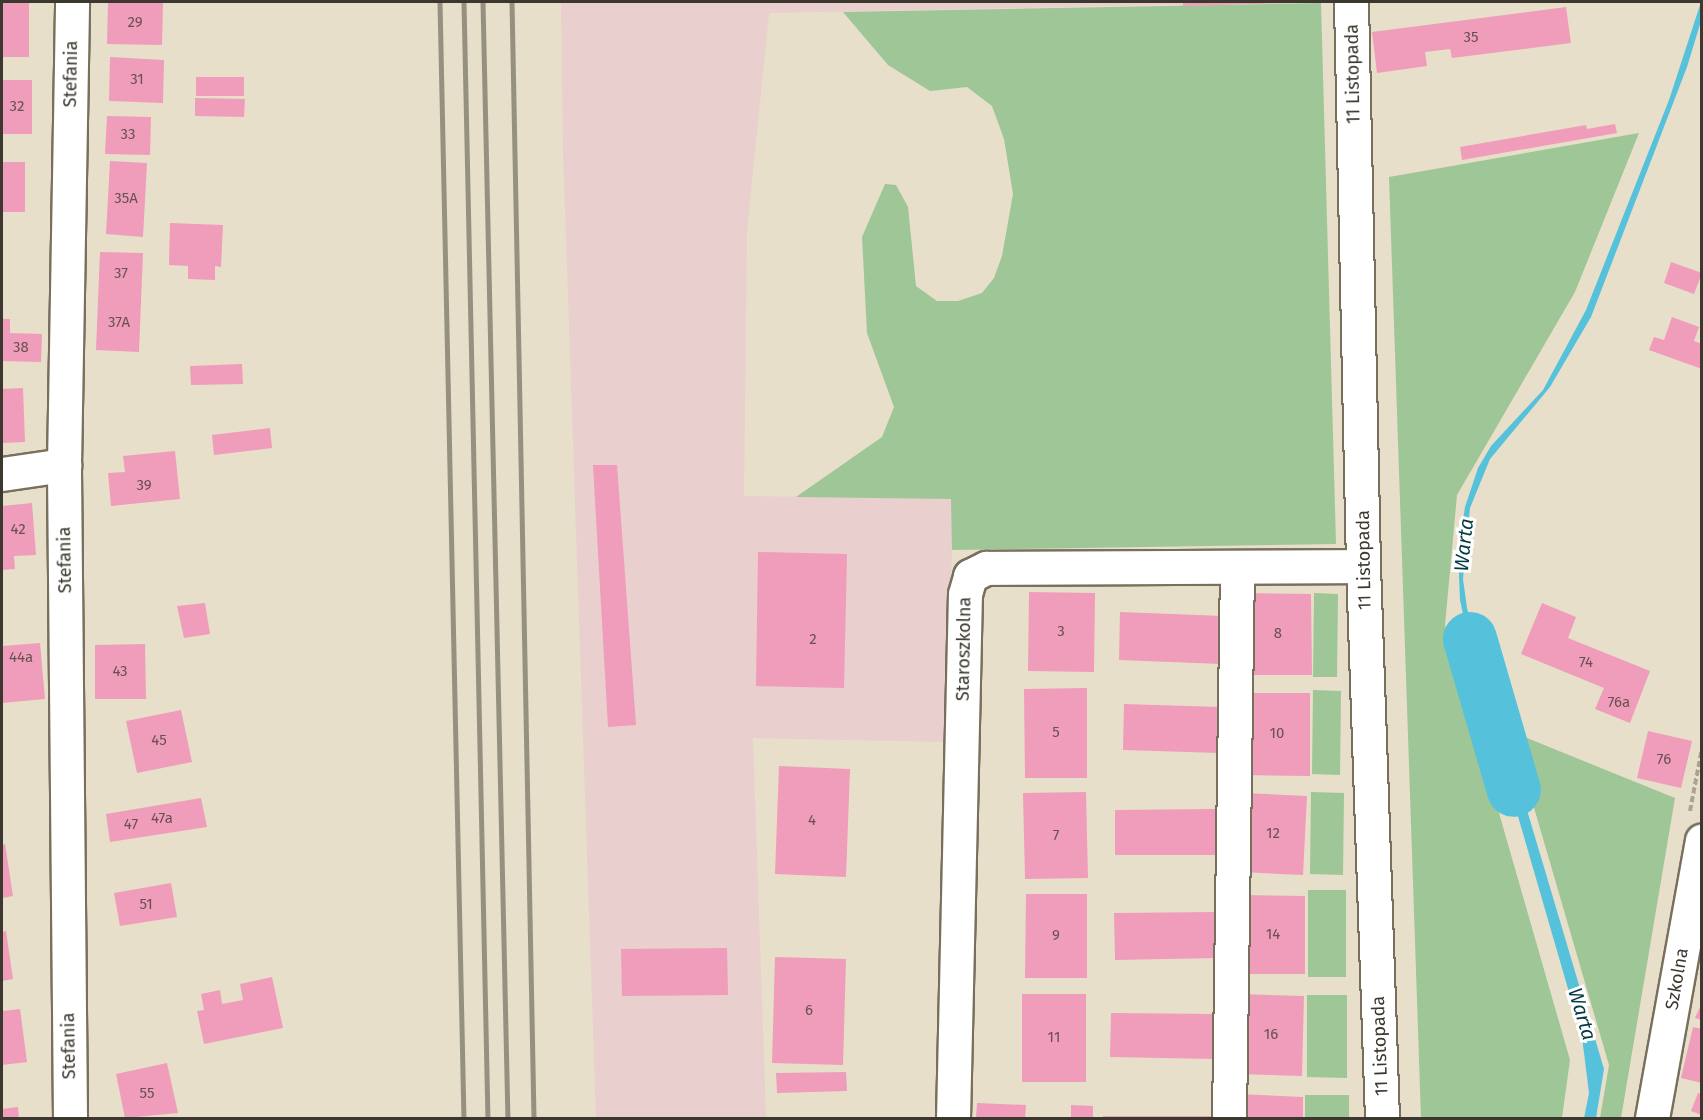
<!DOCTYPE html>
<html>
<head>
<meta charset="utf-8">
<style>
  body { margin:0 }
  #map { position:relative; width:1703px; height:1120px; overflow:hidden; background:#e7dfc9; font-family:"Fira Sans",sans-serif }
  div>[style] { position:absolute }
  .industrial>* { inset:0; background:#e9cfcd }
  .green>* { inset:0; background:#9ec697 }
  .water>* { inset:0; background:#55c1da }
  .river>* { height:54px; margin:-27px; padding:0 27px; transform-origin:27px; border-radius:27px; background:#55c1da }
  .building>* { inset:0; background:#ef9dba }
  .path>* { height:4px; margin-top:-2px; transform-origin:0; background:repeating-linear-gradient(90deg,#aaa392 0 6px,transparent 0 9px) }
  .roads { filter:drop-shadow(2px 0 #78705d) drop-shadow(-2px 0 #78705d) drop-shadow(0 2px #78705d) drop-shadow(0 -2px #78705d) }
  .street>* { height:33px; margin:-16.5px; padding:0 16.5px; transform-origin:16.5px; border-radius:16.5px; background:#fff }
  .secondary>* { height:33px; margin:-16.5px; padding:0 16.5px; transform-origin:16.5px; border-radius:16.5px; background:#fff }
  .rail>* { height:4.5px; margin:-2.25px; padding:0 2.25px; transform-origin:2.25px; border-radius:2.25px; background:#969081 }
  span { translate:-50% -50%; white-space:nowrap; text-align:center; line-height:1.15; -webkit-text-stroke:6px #fff; paint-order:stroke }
  .number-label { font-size:15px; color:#695152 }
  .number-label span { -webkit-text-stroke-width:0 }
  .street-label { font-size:18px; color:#3c3830 }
  .water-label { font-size:20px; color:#043943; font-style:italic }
  .frame { position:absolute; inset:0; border:3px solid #3c3830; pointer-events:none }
</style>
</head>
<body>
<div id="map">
  <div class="industrial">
    <div style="clip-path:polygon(561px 2px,1321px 2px,769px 13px,747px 231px,744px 496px,952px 499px,952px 550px,945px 742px,753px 738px,766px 1118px,596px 1118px,563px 150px)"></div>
  </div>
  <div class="green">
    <div style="clip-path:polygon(1321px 3px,1336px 544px,952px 550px,951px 499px,796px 497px,882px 437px,894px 407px,867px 333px,862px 237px,885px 184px,896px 185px,908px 207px,916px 286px,937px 301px,958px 301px,982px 293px,994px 278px,1002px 256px,1013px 194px,1004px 139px,992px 106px,967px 87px,930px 91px,888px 65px,843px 12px)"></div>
    <div style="clip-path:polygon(1639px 133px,1575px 292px,1457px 495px,1445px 625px,1570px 1060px,1562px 1118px,1421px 1118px,1389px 177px)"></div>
    <div style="clip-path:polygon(1314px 593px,1338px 594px,1337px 677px,1313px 677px)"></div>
    <div style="clip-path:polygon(1313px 690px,1341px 691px,1340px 775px,1312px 774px)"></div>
    <div style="clip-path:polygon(1512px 732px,1675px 798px,1621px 1118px,1600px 1118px,1609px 1065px)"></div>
    <div style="clip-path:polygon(1311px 792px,1344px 793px,1343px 875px,1310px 874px)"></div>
    <div style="clip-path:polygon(1308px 890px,1346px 890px,1346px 977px,1308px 977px)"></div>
    <div style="clip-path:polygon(1307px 995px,1347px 995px,1347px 1078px,1307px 1077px)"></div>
    <div style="clip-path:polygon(1305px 1095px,1349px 1095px,1349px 1118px,1305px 1118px)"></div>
  </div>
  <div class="water">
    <div style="clip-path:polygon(1701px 2px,1701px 21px,1687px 67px,1591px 317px,1550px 387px,1490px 459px,1470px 508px,1463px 579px,1467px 608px,1495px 709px,1484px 713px,1460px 600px,1458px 552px,1465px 507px,1478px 468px,1491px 446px,1543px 390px,1586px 310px,1669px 100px)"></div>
    <div style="clip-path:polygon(1499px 716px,1604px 1069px,1596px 1118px,1584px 1118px,1589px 1093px,1582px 1037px,1513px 799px,1502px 778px,1494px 776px,1498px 766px,1487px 721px)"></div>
  </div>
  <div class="river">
    <div style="left:1470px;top:639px;width:157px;rotate:73.8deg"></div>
  </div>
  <div class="building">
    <div style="clip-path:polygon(2px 2px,29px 2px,29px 57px,2px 57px)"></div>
    <div style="clip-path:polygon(108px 2px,163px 2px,162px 45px,107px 44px)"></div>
    <div style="clip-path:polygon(1183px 2px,1292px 2px,1292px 3px,1183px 6px)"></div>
    <div style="clip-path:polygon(1566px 7px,1571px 43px,1452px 58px,1450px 49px,1425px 52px,1427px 66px,1377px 73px,1372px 32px)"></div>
    <div style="clip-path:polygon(110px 57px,164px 60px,163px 103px,109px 101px)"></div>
    <div style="clip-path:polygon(196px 77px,244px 77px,244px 96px,196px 96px)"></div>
    <div style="clip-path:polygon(2px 80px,32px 80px,32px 134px,2px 134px)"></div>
    <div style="clip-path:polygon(195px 98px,245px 99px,244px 117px,195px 116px)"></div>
    <div style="clip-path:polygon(107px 116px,151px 117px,150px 155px,105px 154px)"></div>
    <div style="clip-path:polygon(1615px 124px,1617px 133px,1462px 160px,1460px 147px,1586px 125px,1587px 129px)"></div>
    <div style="clip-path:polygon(110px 161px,147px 163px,143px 237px,106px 234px)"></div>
    <div style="clip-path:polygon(2px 162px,25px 162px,25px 212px,2px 212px)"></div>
    <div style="clip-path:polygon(170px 223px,223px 225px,221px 267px,215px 266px,215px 280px,188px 279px,188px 266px,169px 265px)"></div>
    <div style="clip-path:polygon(100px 252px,143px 253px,139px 352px,96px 350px)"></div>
    <div style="clip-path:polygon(1671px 262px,1702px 273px,1694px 294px,1664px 283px)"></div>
    <div style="clip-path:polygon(1672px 317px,1699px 327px,1694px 341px,1702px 344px,1702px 369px,1649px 350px,1654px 337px,1664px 340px)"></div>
    <div style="clip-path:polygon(2px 319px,10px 319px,10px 333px,42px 334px,41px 362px,2px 361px)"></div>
    <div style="clip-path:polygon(242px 364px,243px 384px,191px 385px,190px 366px)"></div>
    <div style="clip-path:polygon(23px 388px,25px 442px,2px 443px,2px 389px)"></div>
    <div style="clip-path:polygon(270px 428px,272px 448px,214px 455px,212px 435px)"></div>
    <div style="clip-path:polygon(175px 451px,180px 499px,111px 506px,108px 473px,125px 472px,123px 456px)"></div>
    <div style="clip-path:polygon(593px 465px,617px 465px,636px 725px,608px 727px)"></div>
    <div style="clip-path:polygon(32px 503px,36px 555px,14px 556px,15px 569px,2px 570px,2px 506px)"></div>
    <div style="clip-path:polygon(758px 552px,847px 554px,844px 688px,756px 686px)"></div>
    <div style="clip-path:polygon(1029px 592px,1095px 593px,1094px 672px,1028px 671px)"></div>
    <div style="clip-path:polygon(1245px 593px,1311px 594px,1312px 675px,1243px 675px)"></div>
    <div style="clip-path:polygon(205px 603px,210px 634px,184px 638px,177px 606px)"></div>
    <div style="clip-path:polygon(1542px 603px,1576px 617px,1568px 638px,1650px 671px,1630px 723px,1595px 709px,1604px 688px,1521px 654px)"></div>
    <div style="clip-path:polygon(1120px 612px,1223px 616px,1222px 664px,1119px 660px)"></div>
    <div style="clip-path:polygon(40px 643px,45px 699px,2px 703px,2px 646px)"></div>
    <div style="clip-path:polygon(145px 644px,146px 699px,95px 699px,95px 645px)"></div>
    <div style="clip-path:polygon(1087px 688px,1087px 778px,1025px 778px,1024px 689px)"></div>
    <div style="clip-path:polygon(1244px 693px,1310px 693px,1310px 776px,1244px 775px)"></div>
    <div style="clip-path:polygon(1124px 704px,1220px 707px,1219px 753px,1123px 750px)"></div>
    <div style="clip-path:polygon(181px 710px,192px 762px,137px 773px,126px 721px)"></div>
    <div style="clip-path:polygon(1648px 731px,1692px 741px,1681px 788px,1637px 778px)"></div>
    <div style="clip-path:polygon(779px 766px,850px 769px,846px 877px,775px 874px)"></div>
    <div style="clip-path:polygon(1086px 792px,1088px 878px,1025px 879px,1023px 793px)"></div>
    <div style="clip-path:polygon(1243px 793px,1307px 796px,1303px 875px,1239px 872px)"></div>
    <div style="clip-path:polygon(201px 798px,207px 827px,110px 842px,106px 814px)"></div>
    <div style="clip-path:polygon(1215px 809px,1216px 855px,1115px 855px,1115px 810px)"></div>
    <div style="clip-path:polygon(5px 844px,13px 896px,2px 898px,2px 845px)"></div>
    <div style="clip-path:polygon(171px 883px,177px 917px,120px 926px,114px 893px)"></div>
    <div style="clip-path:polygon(1026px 894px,1087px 894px,1087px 978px,1025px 978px)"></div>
    <div style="clip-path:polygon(1241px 895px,1305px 896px,1305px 974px,1240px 974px)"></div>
    <div style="clip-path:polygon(1216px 912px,1216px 958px,1115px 960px,1114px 913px)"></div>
    <div style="clip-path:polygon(6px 931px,13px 979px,2px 981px,2px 932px)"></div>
    <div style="clip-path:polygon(727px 948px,728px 995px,622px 996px,621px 949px)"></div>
    <div style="clip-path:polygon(775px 957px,846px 959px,843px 1065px,772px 1063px)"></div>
    <div style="clip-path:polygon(272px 977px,283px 1028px,204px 1044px,197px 1011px,204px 1010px,201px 994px,220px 990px,222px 1004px,243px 1000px,240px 984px)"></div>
    <div style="clip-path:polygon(1022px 994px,1086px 994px,1086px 1082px,1022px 1082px)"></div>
    <div style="clip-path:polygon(1239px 994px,1304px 996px,1302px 1076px,1237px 1074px)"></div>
    <div style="clip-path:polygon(1702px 1003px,1702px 1020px,1695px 1018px)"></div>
    <div style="clip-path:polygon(20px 1009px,27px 1062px,2px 1065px,2px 1011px)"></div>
    <div style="clip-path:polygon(1111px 1013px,1215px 1014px,1215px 1059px,1110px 1057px)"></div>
    <div style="clip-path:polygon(1693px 1027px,1702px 1029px,1702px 1083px,1681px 1078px)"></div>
    <div style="clip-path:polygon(167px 1063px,178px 1113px,125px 1118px,116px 1074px)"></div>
    <div style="clip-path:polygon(846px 1072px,847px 1091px,777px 1093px,776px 1073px)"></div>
    <div style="clip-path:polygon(1698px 1093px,1702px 1094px,1702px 1115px,1691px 1111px)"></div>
    <div style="clip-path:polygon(1238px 1094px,1303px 1097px,1303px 1118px,1237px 1118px)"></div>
    <div style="clip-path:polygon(977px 1103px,1026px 1105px,1025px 1118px,976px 1118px)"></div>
    <div style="clip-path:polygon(1071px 1105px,1093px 1106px,1093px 1118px,1071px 1118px)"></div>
    <div style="clip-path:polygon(18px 1107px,19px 1118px,2px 1118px,2px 1109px)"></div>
    <div style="clip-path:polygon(1103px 1116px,1213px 1116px,1213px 1118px,1103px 1118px)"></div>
  </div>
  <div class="path">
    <div style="left:1690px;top:811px;width:64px;rotate:-79.2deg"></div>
  </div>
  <div class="roads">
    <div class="street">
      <div style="left:2px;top:474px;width:63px;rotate:-8.3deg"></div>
      <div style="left:70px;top:1118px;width:653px;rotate:-90.53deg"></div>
      <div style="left:64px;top:465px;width:463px;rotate:-89deg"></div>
      <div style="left:953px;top:1118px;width:524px;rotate:-88.69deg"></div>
      <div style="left:965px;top:594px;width:19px;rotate:-74deg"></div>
      <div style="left:970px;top:576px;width:18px;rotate:-27deg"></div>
      <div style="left:986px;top:568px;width:377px;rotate:-0.3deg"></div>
      <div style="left:1229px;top:1118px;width:549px;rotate:-89.17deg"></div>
      <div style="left:1652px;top:1118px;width:282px;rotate:-79.8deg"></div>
    </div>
    <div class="secondary">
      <div style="left:1351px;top:2px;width:564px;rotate:88.78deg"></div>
      <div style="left:1363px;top:566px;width:552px;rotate:88.03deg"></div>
    </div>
  </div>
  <div class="rail">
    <div style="left:440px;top:2px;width:1116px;rotate:88.77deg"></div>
    <div style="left:464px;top:2px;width:1116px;rotate:88.77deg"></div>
    <div style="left:483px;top:2px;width:1116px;rotate:88.72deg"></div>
    <div style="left:512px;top:2px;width:1116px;rotate:88.87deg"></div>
  </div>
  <div class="number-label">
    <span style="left:135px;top:23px">29</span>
    <span style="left:1471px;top:38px">35</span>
    <span style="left:137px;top:80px">31</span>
    <span style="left:17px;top:107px">32</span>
    <span style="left:128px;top:135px">33</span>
    <span style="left:126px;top:199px">35A</span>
    <span style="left:121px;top:274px">37</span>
    <span style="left:119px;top:323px">37A</span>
    <span style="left:21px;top:348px">38</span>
    <span style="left:144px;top:486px">39</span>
    <span style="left:18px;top:530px">42</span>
    <span style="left:1061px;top:632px">3</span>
    <span style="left:1278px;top:634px">8</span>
    <span style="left:813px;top:640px">2</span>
    <span style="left:21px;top:658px">44a</span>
    <span style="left:1586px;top:663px">74</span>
    <span style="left:120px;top:672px">43</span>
    <span style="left:1619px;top:703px">76a</span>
    <span style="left:1056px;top:733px">5</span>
    <span style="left:1277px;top:734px">10</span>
    <span style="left:159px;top:741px">45</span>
    <span style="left:1664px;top:760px">76</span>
    <span style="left:162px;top:819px">47a</span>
    <span style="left:812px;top:821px">4</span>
    <span style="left:131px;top:825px">47</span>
    <span style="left:1273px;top:834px">12</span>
    <span style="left:1056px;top:836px">7</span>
    <span style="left:146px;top:905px">51</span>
    <span style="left:1273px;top:935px">14</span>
    <span style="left:1056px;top:936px">9</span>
    <span style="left:809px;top:1011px">6</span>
    <span style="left:1271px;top:1035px">16</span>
    <span style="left:1054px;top:1038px">11</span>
    <span style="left:147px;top:1094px">55</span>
  </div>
  <div class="street-label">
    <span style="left:71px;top:74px;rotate:-89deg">Stefania</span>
    <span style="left:1353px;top:74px;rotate:-91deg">11 Listopada</span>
    <span style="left:65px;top:560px;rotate:-91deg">Stefania</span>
    <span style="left:1364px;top:560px;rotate:-91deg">11 Listopada</span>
    <span style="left:964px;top:649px;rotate:-89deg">Staroszkolna</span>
    <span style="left:1677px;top:979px;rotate:-80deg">Szkolna</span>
    <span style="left:69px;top:1046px;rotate:-91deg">Stefania</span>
    <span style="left:1380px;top:1046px;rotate:-92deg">11 Listopada</span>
  </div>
  <div class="water-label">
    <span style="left:1464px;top:545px;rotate:-84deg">Warta</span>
    <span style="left:1582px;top:1014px;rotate:73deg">Warta</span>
  </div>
  <div class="frame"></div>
</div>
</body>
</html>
